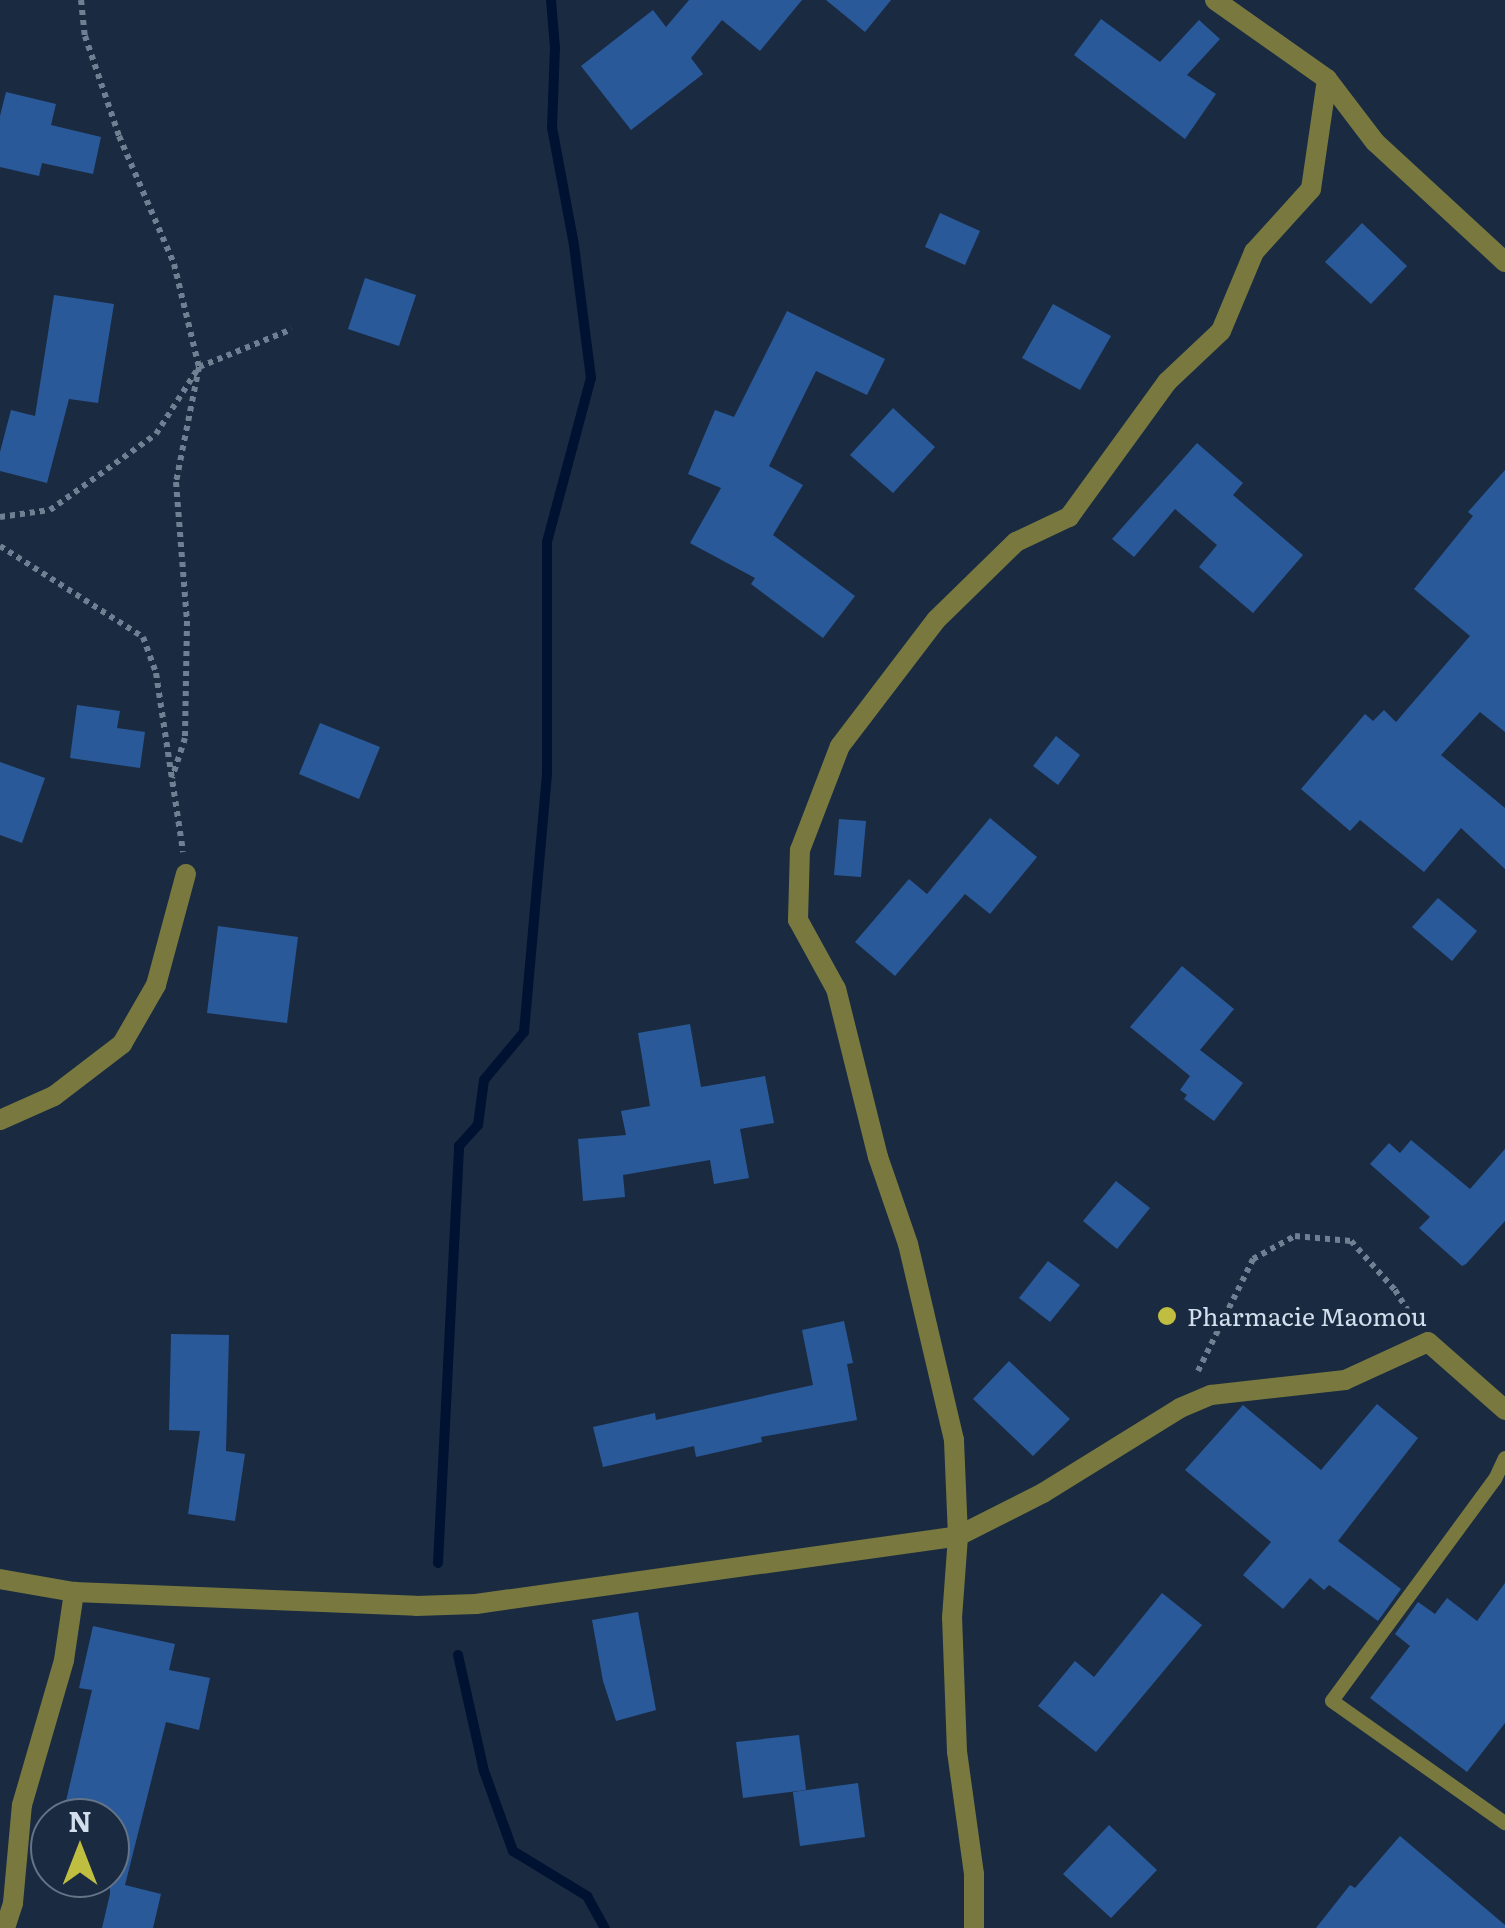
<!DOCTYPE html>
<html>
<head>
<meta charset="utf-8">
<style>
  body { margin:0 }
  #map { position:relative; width:1505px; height:1928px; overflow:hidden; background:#1a2b41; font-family:Literata,serif }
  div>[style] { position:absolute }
  .stream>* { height:10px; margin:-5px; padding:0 5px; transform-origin:5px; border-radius:5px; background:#001232 }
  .building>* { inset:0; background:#2a5999 }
  .path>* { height:6px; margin-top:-3px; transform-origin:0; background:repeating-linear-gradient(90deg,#717f92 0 5px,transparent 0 10px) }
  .service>* { height:14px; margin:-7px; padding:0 7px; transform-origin:7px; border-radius:7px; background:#79793f }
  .minor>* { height:20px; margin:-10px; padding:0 10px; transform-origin:10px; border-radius:10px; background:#79793f }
  .dots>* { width:28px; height:28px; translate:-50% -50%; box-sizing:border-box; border:5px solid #1a2b41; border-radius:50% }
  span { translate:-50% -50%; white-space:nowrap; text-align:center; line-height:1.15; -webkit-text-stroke:10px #1a2b41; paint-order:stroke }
  .poi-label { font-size:25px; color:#d3deed }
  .left { translate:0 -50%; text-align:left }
  .north { position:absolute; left:30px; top:1798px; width:100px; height:100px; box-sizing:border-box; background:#1a2b41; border:2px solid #647386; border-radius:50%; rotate:0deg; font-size:28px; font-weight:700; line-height:40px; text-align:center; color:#d3deed }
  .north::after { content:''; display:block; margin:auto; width:35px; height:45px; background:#bfbe41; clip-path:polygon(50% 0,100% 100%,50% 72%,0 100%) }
</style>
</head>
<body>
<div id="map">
  <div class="stream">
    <div style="left:438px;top:1563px;width:418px;rotate:-87.1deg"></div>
    <div style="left:459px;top:1146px;width:28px;rotate:-48deg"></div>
    <div style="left:478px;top:1125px;width:45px;rotate:-82.4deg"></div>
    <div style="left:484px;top:1080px;width:62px;rotate:-50.2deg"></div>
    <div style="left:524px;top:1032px;width:260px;rotate:-84.9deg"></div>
    <div style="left:547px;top:773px;width:231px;rotate:-90deg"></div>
    <div style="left:547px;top:542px;width:170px;rotate:-75deg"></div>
    <div style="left:591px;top:378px;width:134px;rotate:-97.3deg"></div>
    <div style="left:574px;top:245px;width:119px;rotate:-100.6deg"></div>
    <div style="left:552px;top:128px;width:80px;rotate:-87.9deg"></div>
    <div style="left:555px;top:48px;width:48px;rotate:-94.8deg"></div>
    <div style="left:458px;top:1655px;width:119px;rotate:77.4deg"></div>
    <div style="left:484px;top:1771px;width:85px;rotate:70.1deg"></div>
    <div style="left:513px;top:1851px;width:87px;rotate:31.3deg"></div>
    <div style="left:587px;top:1896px;width:37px;rotate:61deg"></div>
  </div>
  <div class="building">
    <div style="clip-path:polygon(689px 0,802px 0,760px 51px,722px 20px,691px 58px,703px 74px,631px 130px,581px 66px,653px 10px,666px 27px)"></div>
    <div style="clip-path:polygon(826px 0,891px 0,865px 32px)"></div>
    <div style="clip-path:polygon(1101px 19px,1160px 62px,1199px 20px,1220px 39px,1187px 75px,1216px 94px,1185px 139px,1074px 55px)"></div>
    <div style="clip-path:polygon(6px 92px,56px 104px,51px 125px,101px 137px,93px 174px,42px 163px,39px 176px,0 167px,0 116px)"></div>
    <div style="clip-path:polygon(940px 213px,980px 231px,965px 265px,925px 247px)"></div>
    <div style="clip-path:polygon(1362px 223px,1407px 266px,1371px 304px,1325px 262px)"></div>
    <div style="clip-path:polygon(365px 278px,416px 295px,399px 346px,348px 329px)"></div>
    <div style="clip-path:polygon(54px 295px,114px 304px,98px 403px,69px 399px,47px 483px,0 471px,0 452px,11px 410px,35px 416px)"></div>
    <div style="clip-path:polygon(1053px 304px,1111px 336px,1080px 390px,1022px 358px)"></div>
    <div style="clip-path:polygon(787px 311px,885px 359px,867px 395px,816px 371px,769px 466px,803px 485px,773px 535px,855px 596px,823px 638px,751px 584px,755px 578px,690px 543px,721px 488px,688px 474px,715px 410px,734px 417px)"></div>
    <div style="clip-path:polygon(893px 408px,935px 447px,893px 493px,850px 455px)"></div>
    <div style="clip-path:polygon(1197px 443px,1243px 483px,1233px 495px,1303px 555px,1253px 613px,1199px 567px,1217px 545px,1175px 509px,1134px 557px,1112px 539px)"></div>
    <div style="clip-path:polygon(1505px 470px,1505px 732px,1480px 712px,1441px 755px,1505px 808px,1505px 869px,1461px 828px,1424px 872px,1360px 820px,1350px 831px,1301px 789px,1365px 714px,1373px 721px,1384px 710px,1396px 722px,1470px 636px,1414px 589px,1473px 516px,1468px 512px)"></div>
    <div style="clip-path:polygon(77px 705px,120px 711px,117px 728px,145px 732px,140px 768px,70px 758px)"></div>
    <div style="clip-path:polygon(320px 723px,380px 747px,359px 799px,299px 774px)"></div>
    <div style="clip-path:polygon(1056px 736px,1080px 755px,1058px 785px,1033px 766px)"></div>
    <div style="clip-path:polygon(0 762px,45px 778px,22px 843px,0 835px)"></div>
    <div style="clip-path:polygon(990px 818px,1037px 857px,990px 914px,965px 894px,895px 976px,855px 942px,909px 879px,927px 894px)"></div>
    <div style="clip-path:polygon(839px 819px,866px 821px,861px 877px,834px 875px)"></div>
    <div style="clip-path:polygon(1438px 898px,1477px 931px,1452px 961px,1412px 927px)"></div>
    <div style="clip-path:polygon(218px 926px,298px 937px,287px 1023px,207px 1013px)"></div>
    <div style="clip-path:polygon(1182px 966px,1234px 1009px,1200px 1050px,1243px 1083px,1214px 1121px,1184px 1099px,1187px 1095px,1180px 1090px,1190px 1076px,1130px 1027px)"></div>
    <div style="clip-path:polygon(690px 1024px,701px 1087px,765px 1076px,774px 1123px,740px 1129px,749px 1178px,714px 1184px,710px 1160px,623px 1175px,625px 1197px,583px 1201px,578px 1139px,626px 1135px,621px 1111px,650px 1106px,638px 1033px)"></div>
    <div style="clip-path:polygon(1411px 1140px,1470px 1189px,1505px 1149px,1505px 1221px,1466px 1264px,1462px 1266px,1419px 1228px,1430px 1217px,1370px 1164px,1389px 1143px,1400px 1153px)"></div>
    <div style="clip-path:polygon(1116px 1181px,1150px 1208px,1117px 1249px,1083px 1221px)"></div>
    <div style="clip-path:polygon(1048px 1261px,1080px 1285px,1050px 1322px,1019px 1298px)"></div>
    <div style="clip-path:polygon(844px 1321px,853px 1363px,847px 1364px,857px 1420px,761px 1437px,762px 1442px,696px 1457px,694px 1446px,603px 1467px,593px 1427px,655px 1413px,656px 1420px,813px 1385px,802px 1330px)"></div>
    <div style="clip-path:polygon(171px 1334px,229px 1335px,226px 1451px,245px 1454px,235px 1521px,188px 1514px,200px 1431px,169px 1430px)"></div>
    <div style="clip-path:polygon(1009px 1361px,1070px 1419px,1033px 1456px,973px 1399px)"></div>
    <div style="clip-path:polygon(1377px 1404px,1418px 1438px,1338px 1541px,1401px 1589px,1378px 1621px,1329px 1585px,1324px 1590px,1310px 1578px,1283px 1609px,1243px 1575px,1271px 1542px,1185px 1470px,1243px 1405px,1321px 1470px)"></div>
    <div style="clip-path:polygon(1505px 1583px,1505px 1723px,1467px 1772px,1370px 1698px,1410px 1646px,1395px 1634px,1418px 1602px,1435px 1614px,1447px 1598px,1477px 1621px)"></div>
    <div style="clip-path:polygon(1162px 1593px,1202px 1625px,1096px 1752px,1038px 1706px,1075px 1661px,1094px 1677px)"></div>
    <div style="clip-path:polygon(638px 1612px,656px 1710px,616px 1721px,603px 1681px,592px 1620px)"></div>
    <div style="clip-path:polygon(93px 1626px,175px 1644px,169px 1670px,210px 1678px,199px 1730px,166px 1722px,125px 1885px,161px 1894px,153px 1928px,102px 1928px,110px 1894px,110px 1818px,62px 1818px,92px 1690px,79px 1688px)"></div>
    <div style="clip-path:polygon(799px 1735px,806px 1790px,743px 1798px,736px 1742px)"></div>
    <div style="clip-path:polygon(858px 1783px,865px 1837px,800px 1846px,793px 1792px)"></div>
    <div style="clip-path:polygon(1109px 1825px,1157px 1870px,1111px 1918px,1063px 1874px)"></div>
    <div style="clip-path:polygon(1400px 1836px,1505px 1925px,1505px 1928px,1316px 1928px,1350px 1885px,1355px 1888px)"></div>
  </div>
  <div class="path">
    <div style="left:81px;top:0;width:36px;rotate:84deg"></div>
    <div style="left:85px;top:36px;width:106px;rotate:71.2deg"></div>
    <div style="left:119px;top:136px;width:139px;rotate:66.7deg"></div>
    <div style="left:174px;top:264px;width:106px;rotate:76.4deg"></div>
    <div style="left:199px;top:367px;width:117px;rotate:101.3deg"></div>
    <div style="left:176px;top:482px;width:139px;rotate:85.5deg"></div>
    <div style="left:187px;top:621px;width:117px;rotate:91deg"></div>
    <div style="left:185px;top:738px;width:42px;rotate:108deg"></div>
    <div style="left:0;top:517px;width:50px;rotate:-8deg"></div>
    <div style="left:50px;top:510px;width:130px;rotate:-35.6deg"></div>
    <div style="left:156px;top:434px;width:80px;rotate:-57.3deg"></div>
    <div style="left:199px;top:367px;width:100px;rotate:-22.2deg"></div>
    <div style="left:0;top:546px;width:169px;rotate:32.5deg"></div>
    <div style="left:143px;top:637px;width:38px;rotate:70deg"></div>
    <div style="left:156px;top:673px;width:181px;rotate:81.4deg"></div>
    <div style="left:1198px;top:1371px;width:125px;rotate:-63.8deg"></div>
    <div style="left:1253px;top:1259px;width:48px;rotate:-28.7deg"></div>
    <div style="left:1295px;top:1236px;width:56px;rotate:5.1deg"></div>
    <div style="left:1351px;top:1241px;width:66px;rotate:48.1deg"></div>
    <div style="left:1395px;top:1290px;width:38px;rotate:58deg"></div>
  </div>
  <div class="service">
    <div style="left:1505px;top:1458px;width:23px;rotate:115deg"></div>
    <div style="left:1495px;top:1479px;width:275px;rotate:126.3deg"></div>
    <div style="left:1332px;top:1701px;width:212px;rotate:35.2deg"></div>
  </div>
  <div class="minor">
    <div style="left:1215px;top:0;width:137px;rotate:35.2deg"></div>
    <div style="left:1327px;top:79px;width:79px;rotate:52.7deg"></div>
    <div style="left:1375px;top:142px;width:177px;rotate:42.7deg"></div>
    <div style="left:0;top:1120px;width:59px;rotate:-24deg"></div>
    <div style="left:54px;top:1096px;width:86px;rotate:-37.4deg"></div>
    <div style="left:122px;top:1044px;width:68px;rotate:-60deg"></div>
    <div style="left:156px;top:985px;width:115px;rotate:-74.9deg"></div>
    <div style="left:0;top:1579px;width:75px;rotate:10deg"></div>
    <div style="left:74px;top:1592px;width:342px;rotate:2.3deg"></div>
    <div style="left:416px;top:1606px;width:60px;rotate:-1.9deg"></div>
    <div style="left:476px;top:1604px;width:487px;rotate:-8deg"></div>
    <div style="left:958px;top:1536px;width:95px;rotate:-26.8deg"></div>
    <div style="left:1043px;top:1493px;width:161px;rotate:-31.8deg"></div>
    <div style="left:1180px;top:1408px;width:34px;rotate:-23deg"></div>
    <div style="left:1211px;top:1395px;width:135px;rotate:-6.4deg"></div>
    <div style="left:1345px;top:1380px;width:91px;rotate:-24.6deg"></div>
    <div style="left:1428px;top:1342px;width:103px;rotate:41.4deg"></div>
    <div style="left:5px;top:1928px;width:26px;rotate:-72deg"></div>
    <div style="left:13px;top:1903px;width:98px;rotate:-84.8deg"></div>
    <div style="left:22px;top:1805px;width:151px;rotate:-73.8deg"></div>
    <div style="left:64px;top:1660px;width:69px;rotate:-81.6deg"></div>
    <div style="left:974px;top:1928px;width:54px;rotate:-90deg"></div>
    <div style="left:974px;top:1874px;width:123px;rotate:-97.9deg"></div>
    <div style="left:957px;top:1752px;width:134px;rotate:-92.1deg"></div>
    <div style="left:952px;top:1618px;width:82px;rotate:-85.8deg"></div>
    <div style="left:958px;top:1536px;width:96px;rotate:-92.4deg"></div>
    <div style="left:954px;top:1440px;width:201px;rotate:-103.2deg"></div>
    <div style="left:908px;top:1244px;width:92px;rotate:-109deg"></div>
    <div style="left:878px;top:1157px;width:173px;rotate:-104deg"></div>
    <div style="left:836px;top:989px;width:79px;rotate:-118.8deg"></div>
    <div style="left:798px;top:920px;width:70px;rotate:-88.4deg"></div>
    <div style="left:800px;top:850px;width:111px;rotate:-69deg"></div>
    <div style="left:840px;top:746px;width:158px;rotate:-52.7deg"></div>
    <div style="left:936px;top:620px;width:112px;rotate:-44.3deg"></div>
    <div style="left:1016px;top:542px;width:59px;rotate:-25.3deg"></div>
    <div style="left:1069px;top:517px;width:167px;rotate:-54deg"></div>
    <div style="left:1167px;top:382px;width:74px;rotate:-43.4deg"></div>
    <div style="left:1221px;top:331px;width:86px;rotate:-67.3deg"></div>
    <div style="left:1254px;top:252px;width:85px;rotate:-47.9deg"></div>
    <div style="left:1311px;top:189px;width:111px;rotate:-81.7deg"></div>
  </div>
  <div class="dots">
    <div style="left:1167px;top:1316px;background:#bfbe41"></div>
  </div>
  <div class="poi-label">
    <span class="left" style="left:1187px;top:1316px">Pharmacie Maomou</span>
  </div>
  <div class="north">N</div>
</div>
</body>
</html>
